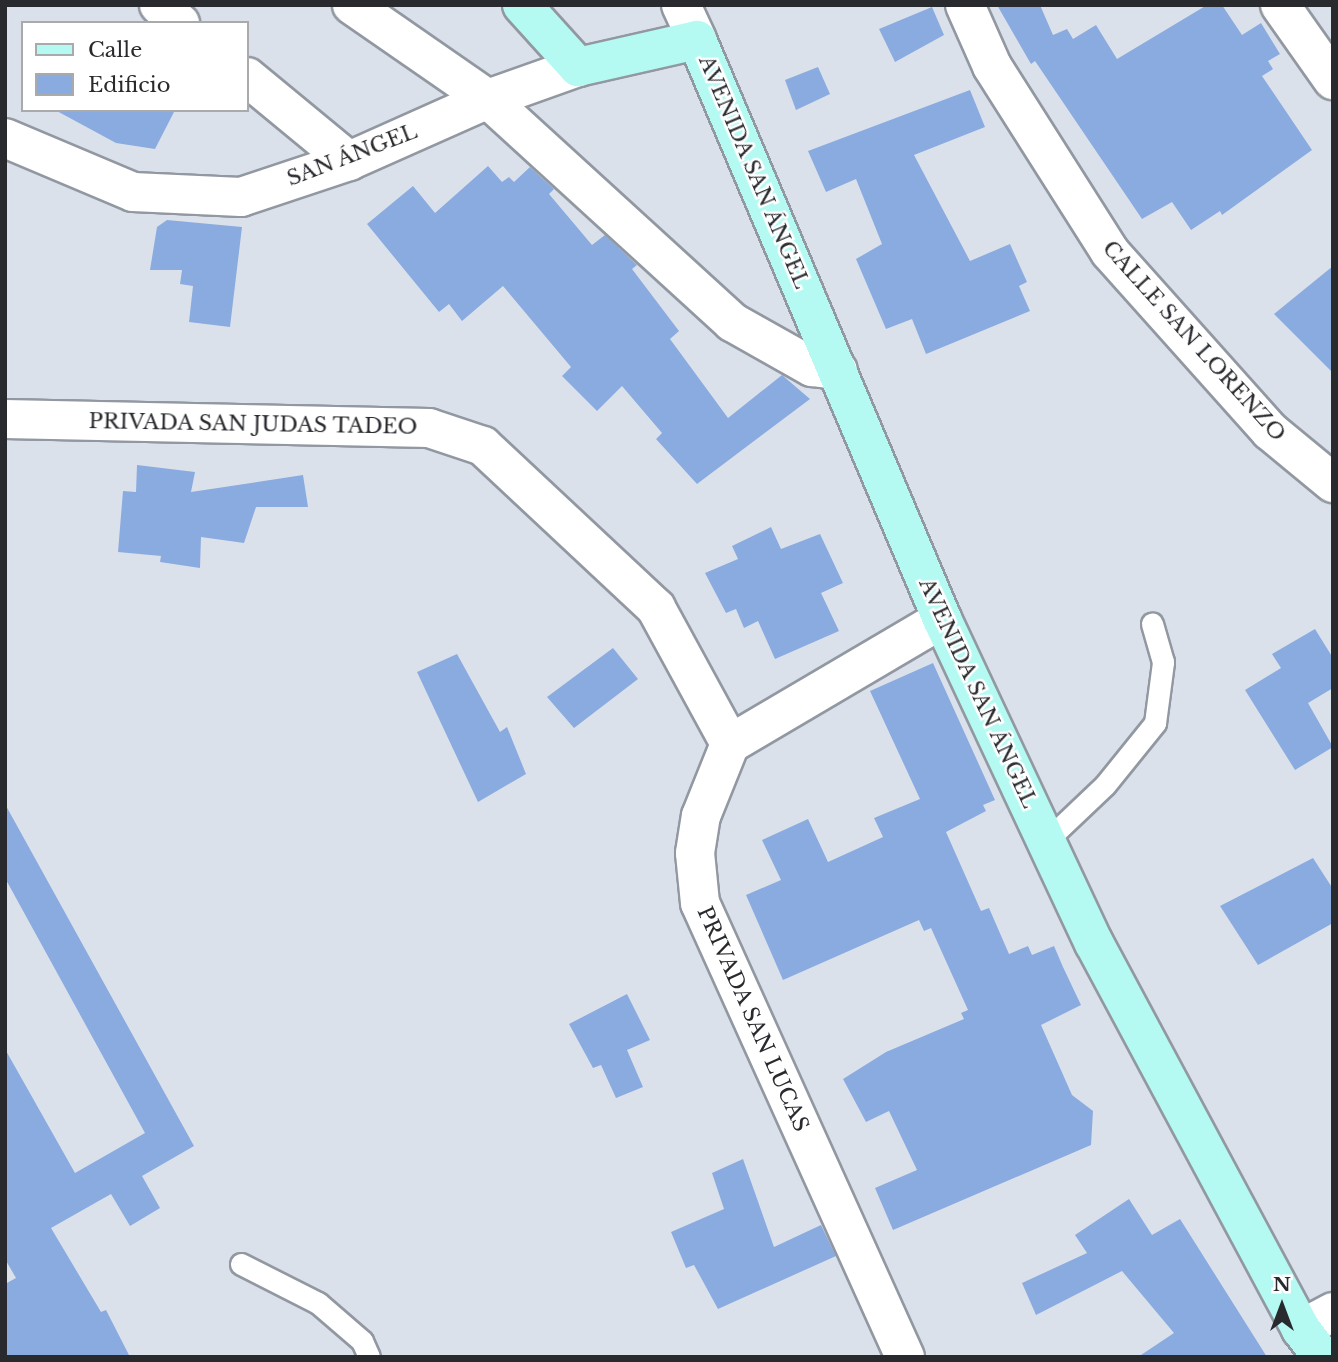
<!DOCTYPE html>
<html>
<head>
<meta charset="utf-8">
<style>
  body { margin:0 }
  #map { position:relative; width:1338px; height:1362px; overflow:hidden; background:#dbe1eb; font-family:"Libre Baskerville",serif }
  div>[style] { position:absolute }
  .building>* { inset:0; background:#8aabdf }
  .roads { filter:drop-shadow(2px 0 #9298a1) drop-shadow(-2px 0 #9298a1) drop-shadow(0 2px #9298a1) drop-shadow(0 -2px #9298a1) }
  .service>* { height:21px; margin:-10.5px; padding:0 10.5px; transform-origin:10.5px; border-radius:10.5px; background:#fff }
  .minor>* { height:38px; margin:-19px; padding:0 19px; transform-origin:19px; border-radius:19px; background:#fff }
  .tertiary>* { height:38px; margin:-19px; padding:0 19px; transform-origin:19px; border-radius:19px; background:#fff }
  .secondary>* { height:38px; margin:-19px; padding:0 19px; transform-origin:19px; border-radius:19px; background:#b5faf2 }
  span { translate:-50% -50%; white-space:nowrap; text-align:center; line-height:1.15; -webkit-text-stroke:5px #fff; paint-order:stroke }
  .street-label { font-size:21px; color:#282a2e }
  .frame { position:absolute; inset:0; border:7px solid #282a2e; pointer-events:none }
  .legend { position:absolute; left:21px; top:21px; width:228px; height:91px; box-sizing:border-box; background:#fff; border:2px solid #a9aaab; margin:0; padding:9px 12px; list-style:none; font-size:21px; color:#282a2e }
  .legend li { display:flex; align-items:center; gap:14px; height:35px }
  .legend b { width:35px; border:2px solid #a9aaab }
  .north { position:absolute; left:1247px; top:1271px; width:70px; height:70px; -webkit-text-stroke:5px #fff; paint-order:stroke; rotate:0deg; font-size:19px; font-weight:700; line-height:28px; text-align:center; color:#282a2e }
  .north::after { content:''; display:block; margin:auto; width:24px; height:32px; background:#282a2e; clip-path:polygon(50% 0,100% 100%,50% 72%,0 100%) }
</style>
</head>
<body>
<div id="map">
  <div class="building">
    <div style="clip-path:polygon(997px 5px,1040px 5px,1053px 35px,1067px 29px,1073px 39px,1096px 25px,1117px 59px,1207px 5px,1222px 5px,1242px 35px,1261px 23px,1280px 54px,1268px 61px,1273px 69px,1262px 76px,1312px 150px,1222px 215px,1220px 211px,1191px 230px,1172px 202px,1142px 219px,1035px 61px,1031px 64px)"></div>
    <div style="clip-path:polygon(932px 7px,944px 35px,895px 62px,879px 29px)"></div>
    <div style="clip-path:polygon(818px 67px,830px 94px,796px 110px,785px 80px)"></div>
    <div style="clip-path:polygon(970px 90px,985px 127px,914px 155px,970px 261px,1010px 244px,1027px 282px,1019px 286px,1030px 311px,926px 354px,912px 319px,886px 329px,856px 259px,882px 244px,856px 179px,826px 192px,808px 151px)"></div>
    <div style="clip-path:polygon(55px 110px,175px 110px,155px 149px,116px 143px)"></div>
    <div style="clip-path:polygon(488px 166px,502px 182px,509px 177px,514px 182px,530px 167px,554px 189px,549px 194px,592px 245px,605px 235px,637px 265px,632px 269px,679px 331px,670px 339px,728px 418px,782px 375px,810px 399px,697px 484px,656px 439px,662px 433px,622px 386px,597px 411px,562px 376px,571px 367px,503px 286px,462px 321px,449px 304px,439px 312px,367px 224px,413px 186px,435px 213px)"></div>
    <div style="clip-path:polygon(167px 220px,242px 227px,230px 327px,189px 322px,193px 286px,180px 284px,182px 270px,150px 270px,157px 227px)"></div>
    <div style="clip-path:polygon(1333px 266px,1333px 373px,1274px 314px)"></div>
    <div style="clip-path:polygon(137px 465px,195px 472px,191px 492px,303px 475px,308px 507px,256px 507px,244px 543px,201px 537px,200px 568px,160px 562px,161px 556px,118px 552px,123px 491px,136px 492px)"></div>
    <div style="clip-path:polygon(771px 527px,781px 549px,820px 534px,843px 583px,821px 593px,839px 631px,775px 659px,758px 621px,744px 628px,736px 609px,726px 613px,705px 573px,738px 559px,732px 546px)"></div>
    <div style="clip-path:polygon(1315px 629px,1333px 658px,1333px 688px,1308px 703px,1333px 747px,1295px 770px,1245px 690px,1281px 668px,1272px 654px)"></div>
    <div style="clip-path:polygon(613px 648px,638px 679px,574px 728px,547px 697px)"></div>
    <div style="clip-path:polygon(457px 654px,500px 732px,507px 727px,526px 774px,478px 802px,417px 672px)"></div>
    <div style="clip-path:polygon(933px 663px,995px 800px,983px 805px,986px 811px,946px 832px,981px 911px,989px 908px,1009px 954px,1028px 946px,1032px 955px,1054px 946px,1063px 967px,1081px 1005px,1041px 1025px,1072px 1095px,1093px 1111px,1091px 1145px,893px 1230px,875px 1188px,917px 1170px,889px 1111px,866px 1122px,843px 1079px,886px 1052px,964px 1019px,961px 1013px,968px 1010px,931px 928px,924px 931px,919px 920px,783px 980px,746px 895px,781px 880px,762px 840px,808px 819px,828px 862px,883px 837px,874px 818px,920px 799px,870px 691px)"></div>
    <div style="clip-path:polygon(5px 804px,194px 1146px,142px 1176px,160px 1208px,130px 1226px,111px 1194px,51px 1228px,101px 1312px,106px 1310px,130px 1357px,5px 1357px,5px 1284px,16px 1278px,5px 1259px,5px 1049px,75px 1173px,145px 1133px,5px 878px)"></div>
    <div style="clip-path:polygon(1313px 858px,1333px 889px,1333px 923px,1258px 965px,1220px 906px)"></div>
    <div style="clip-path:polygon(627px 994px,650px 1040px,627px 1050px,643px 1087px,616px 1098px,601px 1065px,593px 1068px,569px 1024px)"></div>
    <div style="clip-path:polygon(743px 1159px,774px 1247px,821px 1225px,836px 1256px,718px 1309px,694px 1265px,686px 1268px,671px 1232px,724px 1209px,712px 1173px)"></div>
    <div style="clip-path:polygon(1129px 1199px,1152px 1235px,1180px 1219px,1267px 1357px,1138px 1357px,1174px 1333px,1122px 1271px,1036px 1315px,1022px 1283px,1087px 1253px,1075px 1235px)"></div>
  </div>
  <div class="roads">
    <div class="service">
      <div style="left:1046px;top:841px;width:81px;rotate:-43.5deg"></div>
      <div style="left:1105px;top:785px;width:80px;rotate:-51.1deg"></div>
      <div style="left:1155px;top:723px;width:62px;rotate:-82.5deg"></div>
      <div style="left:1163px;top:662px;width:40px;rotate:-106deg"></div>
      <div style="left:241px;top:1264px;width:86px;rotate:26.9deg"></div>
      <div style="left:318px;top:1303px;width:58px;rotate:40.8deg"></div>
      <div style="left:362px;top:1341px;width:17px;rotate:66deg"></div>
    </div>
    <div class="minor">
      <div style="left:159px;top:5px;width:28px;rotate:41deg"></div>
      <div style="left:352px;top:5px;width:165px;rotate:34.7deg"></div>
      <div style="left:488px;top:99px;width:331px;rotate:42.4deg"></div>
      <div style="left:732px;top:322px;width:92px;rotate:29.4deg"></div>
      <div style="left:812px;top:367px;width:26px;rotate:7deg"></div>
      <div style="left:965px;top:5px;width:67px;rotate:66.1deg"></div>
      <div style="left:992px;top:66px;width:220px;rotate:57.6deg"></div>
      <div style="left:1110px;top:252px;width:240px;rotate:48.2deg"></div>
      <div style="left:1270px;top:431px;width:82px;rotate:39.5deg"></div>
      <div style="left:1280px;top:5px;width:92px;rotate:54.8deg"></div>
      <div style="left:247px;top:77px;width:132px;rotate:39.5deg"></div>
      <div style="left:5px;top:138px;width:139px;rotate:22.9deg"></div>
      <div style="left:133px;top:192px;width:108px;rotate:2.7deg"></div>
      <div style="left:241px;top:197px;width:114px;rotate:-18.4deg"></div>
      <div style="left:349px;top:161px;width:152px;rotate:-24deg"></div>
      <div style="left:488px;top:99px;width:96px;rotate:-19.6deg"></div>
      <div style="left:5px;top:419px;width:424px;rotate:1.2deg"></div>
      <div style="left:429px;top:428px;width:57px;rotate:18.4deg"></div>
      <div style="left:483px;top:446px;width:237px;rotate:43.1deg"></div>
      <div style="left:656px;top:608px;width:155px;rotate:61.4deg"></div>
      <div style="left:1301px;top:1329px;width:36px;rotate:-28deg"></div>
      <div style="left:905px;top:1357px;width:498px;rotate:-114.3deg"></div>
      <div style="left:700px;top:903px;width:50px;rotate:-95.7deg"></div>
      <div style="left:695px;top:853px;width:37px;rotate:-81deg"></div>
      <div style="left:701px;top:816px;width:78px;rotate:-68.1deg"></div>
      <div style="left:730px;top:744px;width:246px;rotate:-30.5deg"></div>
    </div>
    <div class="tertiary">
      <div style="left:681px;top:5px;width:38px;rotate:65deg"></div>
    </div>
    <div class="secondary">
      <div style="left:522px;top:5px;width:84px;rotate:47.9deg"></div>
      <div style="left:578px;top:67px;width:122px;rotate:-12.8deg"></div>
      <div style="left:697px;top:40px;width:629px;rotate:67.06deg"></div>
      <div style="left:942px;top:619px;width:358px;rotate:64.9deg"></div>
      <div style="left:1094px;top:943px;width:438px;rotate:61.8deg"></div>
      <div style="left:1301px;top:1329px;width:35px;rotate:53deg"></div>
    </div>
  </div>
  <div class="street-label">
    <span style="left:352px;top:155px;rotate:-21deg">SAN ÁNGEL</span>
    <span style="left:754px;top:172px;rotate:67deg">AVENIDA SAN ÁNGEL</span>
    <span style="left:1194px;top:341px;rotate:48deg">CALLE SAN LORENZO</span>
    <span style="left:253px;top:424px;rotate:1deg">PRIVADA SAN JUDAS TADEO</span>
    <span style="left:978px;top:693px;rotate:65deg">AVENIDA SAN ÁNGEL</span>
    <span style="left:753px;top:1019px;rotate:66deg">PRIVADA SAN LUCAS</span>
  </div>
  <div class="frame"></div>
  <ul class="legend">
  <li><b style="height:9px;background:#b5faf2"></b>Calle</li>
  <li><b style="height:19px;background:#8aabdf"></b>Edificio</li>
  </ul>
  <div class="north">N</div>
</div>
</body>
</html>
